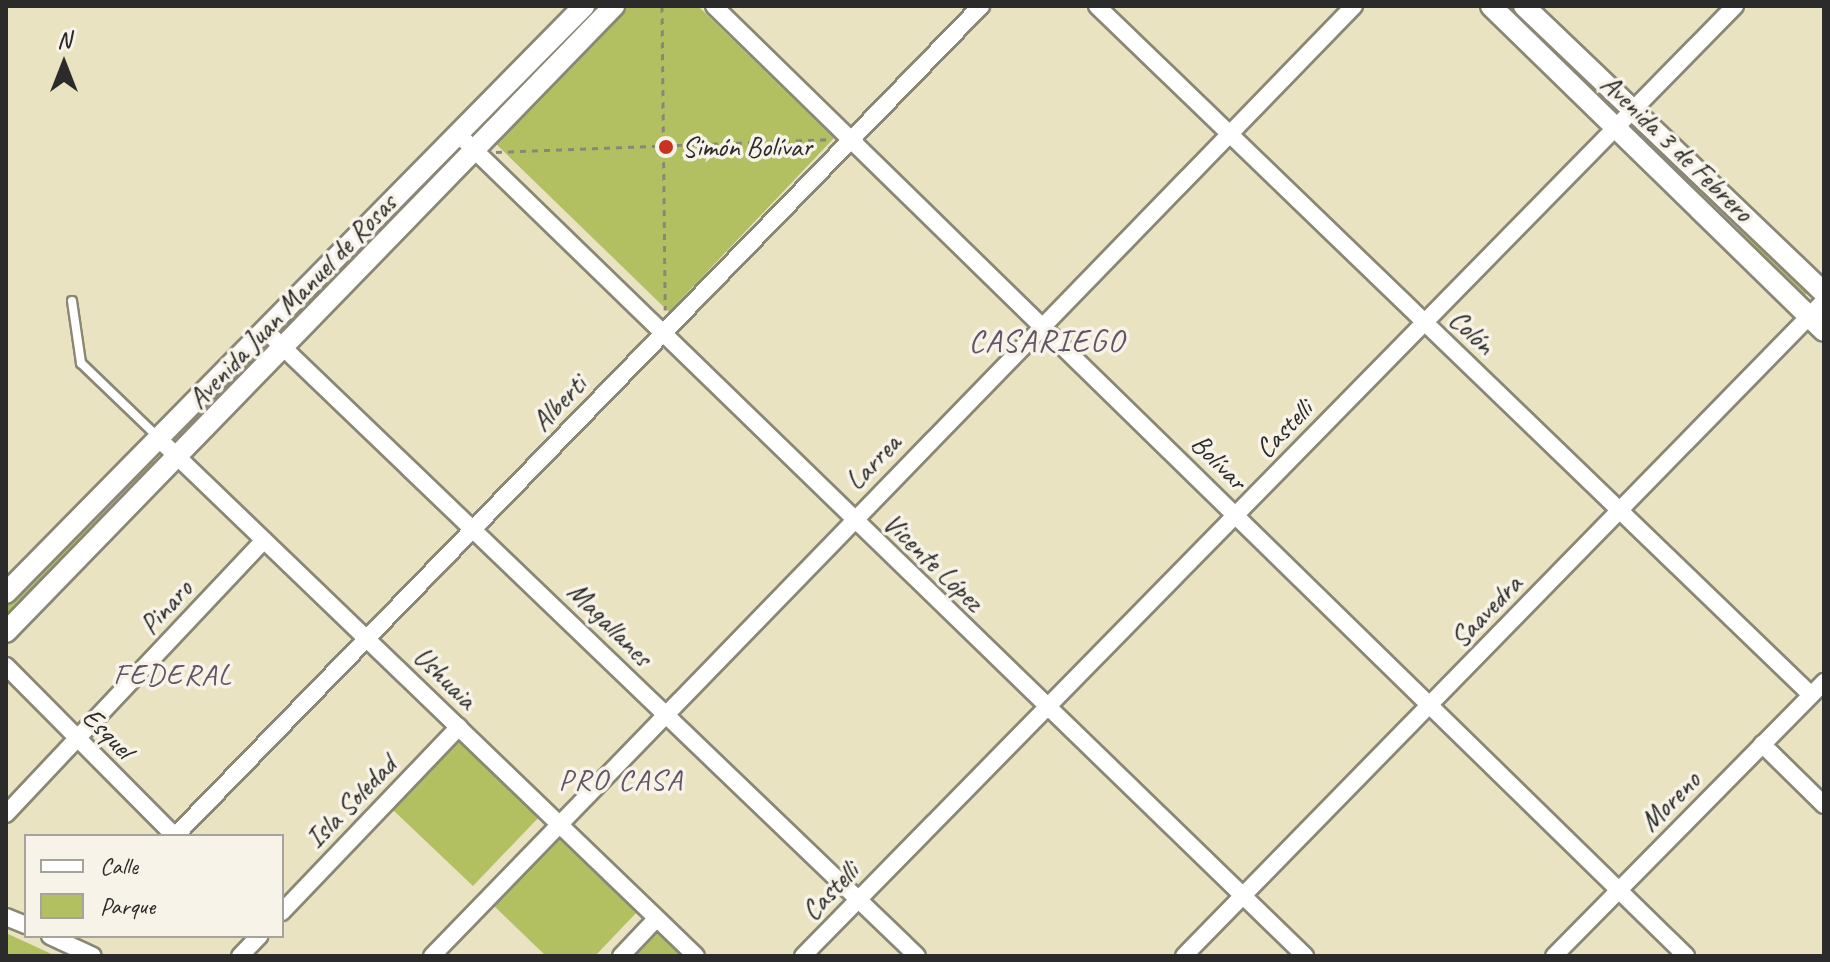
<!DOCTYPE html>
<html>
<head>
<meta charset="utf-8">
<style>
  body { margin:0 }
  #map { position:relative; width:1830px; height:962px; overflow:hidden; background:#eae3c2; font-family:Caveat,sans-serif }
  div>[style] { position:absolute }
  .green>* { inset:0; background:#b2c062 }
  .path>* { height:3px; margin-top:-1.5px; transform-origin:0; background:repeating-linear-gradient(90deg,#8a8776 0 6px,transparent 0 12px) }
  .roads { filter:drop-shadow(2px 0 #8a8776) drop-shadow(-2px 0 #8a8776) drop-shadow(0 2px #8a8776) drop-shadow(0 -2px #8a8776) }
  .service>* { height:8px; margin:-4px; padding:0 4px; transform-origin:4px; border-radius:4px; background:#fff }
  .minor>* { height:16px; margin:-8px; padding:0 8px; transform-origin:8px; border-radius:8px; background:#fff }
  .tertiary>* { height:20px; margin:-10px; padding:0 10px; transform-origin:10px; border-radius:10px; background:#fff }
  .dots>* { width:22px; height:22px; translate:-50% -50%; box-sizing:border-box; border:4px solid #f7f3e8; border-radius:50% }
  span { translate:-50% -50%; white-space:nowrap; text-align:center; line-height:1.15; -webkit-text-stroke:7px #f7f3e8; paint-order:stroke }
  .poi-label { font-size:28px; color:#2b2b2b }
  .left { translate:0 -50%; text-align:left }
  .street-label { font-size:28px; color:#2b2b2b }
  .neighbourhood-label { font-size:30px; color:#615464; letter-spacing:2px }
  .quarter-label { font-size:32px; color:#615464; letter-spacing:2px }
  .frame { position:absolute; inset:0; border:8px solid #2b2b2b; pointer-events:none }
  .legend { position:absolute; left:24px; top:834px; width:260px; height:104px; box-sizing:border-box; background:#f7f3e8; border:2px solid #a5a39c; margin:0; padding:10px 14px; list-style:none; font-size:24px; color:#2b2b2b }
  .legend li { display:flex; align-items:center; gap:16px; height:40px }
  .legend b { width:40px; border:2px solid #a5a39c }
  .north { position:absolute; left:24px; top:24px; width:80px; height:80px; -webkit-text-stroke:6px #f7f3e8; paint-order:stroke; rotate:0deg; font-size:22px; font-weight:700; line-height:32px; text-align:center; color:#2b2b2b }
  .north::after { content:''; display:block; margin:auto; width:28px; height:36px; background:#2b2b2b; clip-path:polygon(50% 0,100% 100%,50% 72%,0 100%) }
</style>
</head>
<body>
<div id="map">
  <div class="green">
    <div style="clip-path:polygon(591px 6px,604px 6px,482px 131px,475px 124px)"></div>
    <div style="clip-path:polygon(627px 6px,698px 6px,834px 138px,669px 312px,495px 143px)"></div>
    <div style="clip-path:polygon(1505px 6px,1510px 6px,1617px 108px,1615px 111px)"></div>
    <div style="clip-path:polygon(1643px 132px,1808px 292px,1805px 295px,1641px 135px)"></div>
    <div style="clip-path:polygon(452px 151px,459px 158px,298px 322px,292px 315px)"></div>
    <div style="clip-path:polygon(262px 345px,269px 352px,191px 432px,184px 425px)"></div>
    <div style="clip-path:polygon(148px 457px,155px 464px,6px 616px,6px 602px)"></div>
    <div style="clip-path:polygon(460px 741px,540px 816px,473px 886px,393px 810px)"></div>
    <div style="clip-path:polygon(558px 835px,638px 911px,595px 956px,546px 956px,492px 904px)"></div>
    <div style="clip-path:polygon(656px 926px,688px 956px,626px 956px)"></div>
    <div style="clip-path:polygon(6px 933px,56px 956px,6px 956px)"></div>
  </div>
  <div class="path">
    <div style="left:662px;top:6px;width:304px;rotate:89.4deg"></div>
    <div style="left:496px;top:152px;width:333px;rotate:-2.2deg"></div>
  </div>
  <div class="roads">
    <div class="service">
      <div style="left:72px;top:301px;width:63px;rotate:81.7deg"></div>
      <div style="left:81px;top:363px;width:108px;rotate:43.9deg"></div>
    </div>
    <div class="minor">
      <div style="left:714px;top:6px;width:1359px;rotate:44.34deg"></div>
      <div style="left:1097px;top:6px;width:992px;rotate:43.98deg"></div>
      <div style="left:459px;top:135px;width:1179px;rotate:44.14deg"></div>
      <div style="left:266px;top:331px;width:902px;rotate:43.83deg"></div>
      <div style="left:159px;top:439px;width:745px;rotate:43.91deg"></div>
      <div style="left:6px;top:666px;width:240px;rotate:45.2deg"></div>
      <div style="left:1762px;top:744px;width:87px;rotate:44.5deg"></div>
      <div style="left:6px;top:814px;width:376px;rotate:-46.7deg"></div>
      <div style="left:175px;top:836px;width:1157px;rotate:-45.84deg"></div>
      <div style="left:282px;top:912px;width:256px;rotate:-46.3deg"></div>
      <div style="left:6px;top:917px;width:22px;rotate:22deg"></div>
      <div style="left:50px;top:936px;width:47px;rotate:24.9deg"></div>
      <div style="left:240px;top:956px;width:28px;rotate:-46deg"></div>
      <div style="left:432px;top:956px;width:1324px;rotate:-45.86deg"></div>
      <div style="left:621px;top:956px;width:51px;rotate:-46.6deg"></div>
      <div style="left:803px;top:956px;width:1331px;rotate:-45.55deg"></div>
      <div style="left:1184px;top:956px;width:916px;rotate:-45.66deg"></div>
      <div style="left:1554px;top:956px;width:385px;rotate:-45.4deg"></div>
    </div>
    <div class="tertiary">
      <div style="left:1491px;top:6px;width:465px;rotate:44.3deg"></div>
      <div style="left:1524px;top:6px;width:415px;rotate:43.7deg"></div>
      <div style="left:6px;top:593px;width:824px;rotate:-45.44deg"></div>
      <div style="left:6px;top:632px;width:873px;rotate:-45.84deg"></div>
    </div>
  </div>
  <div class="dots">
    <div style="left:666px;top:147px;background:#c8321e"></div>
  </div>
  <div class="poi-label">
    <span class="left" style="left:682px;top:147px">Simón Bolívar</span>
  </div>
  <div class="street-label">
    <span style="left:1677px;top:148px;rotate:44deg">Avenida 3 de Febrero</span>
    <span style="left:292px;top:301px;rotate:-46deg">Avenida Juan Manuel de Rosas</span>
    <span style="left:1472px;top:332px;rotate:44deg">Colón</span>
    <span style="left:559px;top:403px;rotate:-46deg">Alberti</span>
    <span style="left:1284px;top:429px;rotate:-46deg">Castelli</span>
    <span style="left:873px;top:462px;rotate:-46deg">Larrea</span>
    <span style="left:1219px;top:462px;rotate:45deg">Bolívar</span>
    <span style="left:933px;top:562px;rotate:44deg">Vicente López</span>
    <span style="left:166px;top:607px;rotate:-47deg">Pinaro</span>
    <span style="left:1486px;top:611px;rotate:-46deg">Saavedra</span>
    <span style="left:610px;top:624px;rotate:45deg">Magallanes</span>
    <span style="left:445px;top:678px;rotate:44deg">Ushuaia</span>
    <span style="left:108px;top:733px;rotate:45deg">Esquel</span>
    <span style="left:1670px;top:801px;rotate:-45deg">Moreno</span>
    <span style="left:351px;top:802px;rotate:-46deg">Isla Soledad</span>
    <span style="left:830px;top:891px;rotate:-46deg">Castelli</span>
  </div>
  <div class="neighbourhood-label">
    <span style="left:173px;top:674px">FEDERAL</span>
    <span style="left:621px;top:779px">PRO CASA</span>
  </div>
  <div class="quarter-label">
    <span style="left:1047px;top:341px">CASARIEGO</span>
  </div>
  <div class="frame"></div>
  <ul class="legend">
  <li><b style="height:10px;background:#fff"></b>Calle</li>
  <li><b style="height:22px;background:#b2c062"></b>Parque</li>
  </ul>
  <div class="north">N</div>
</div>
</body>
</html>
